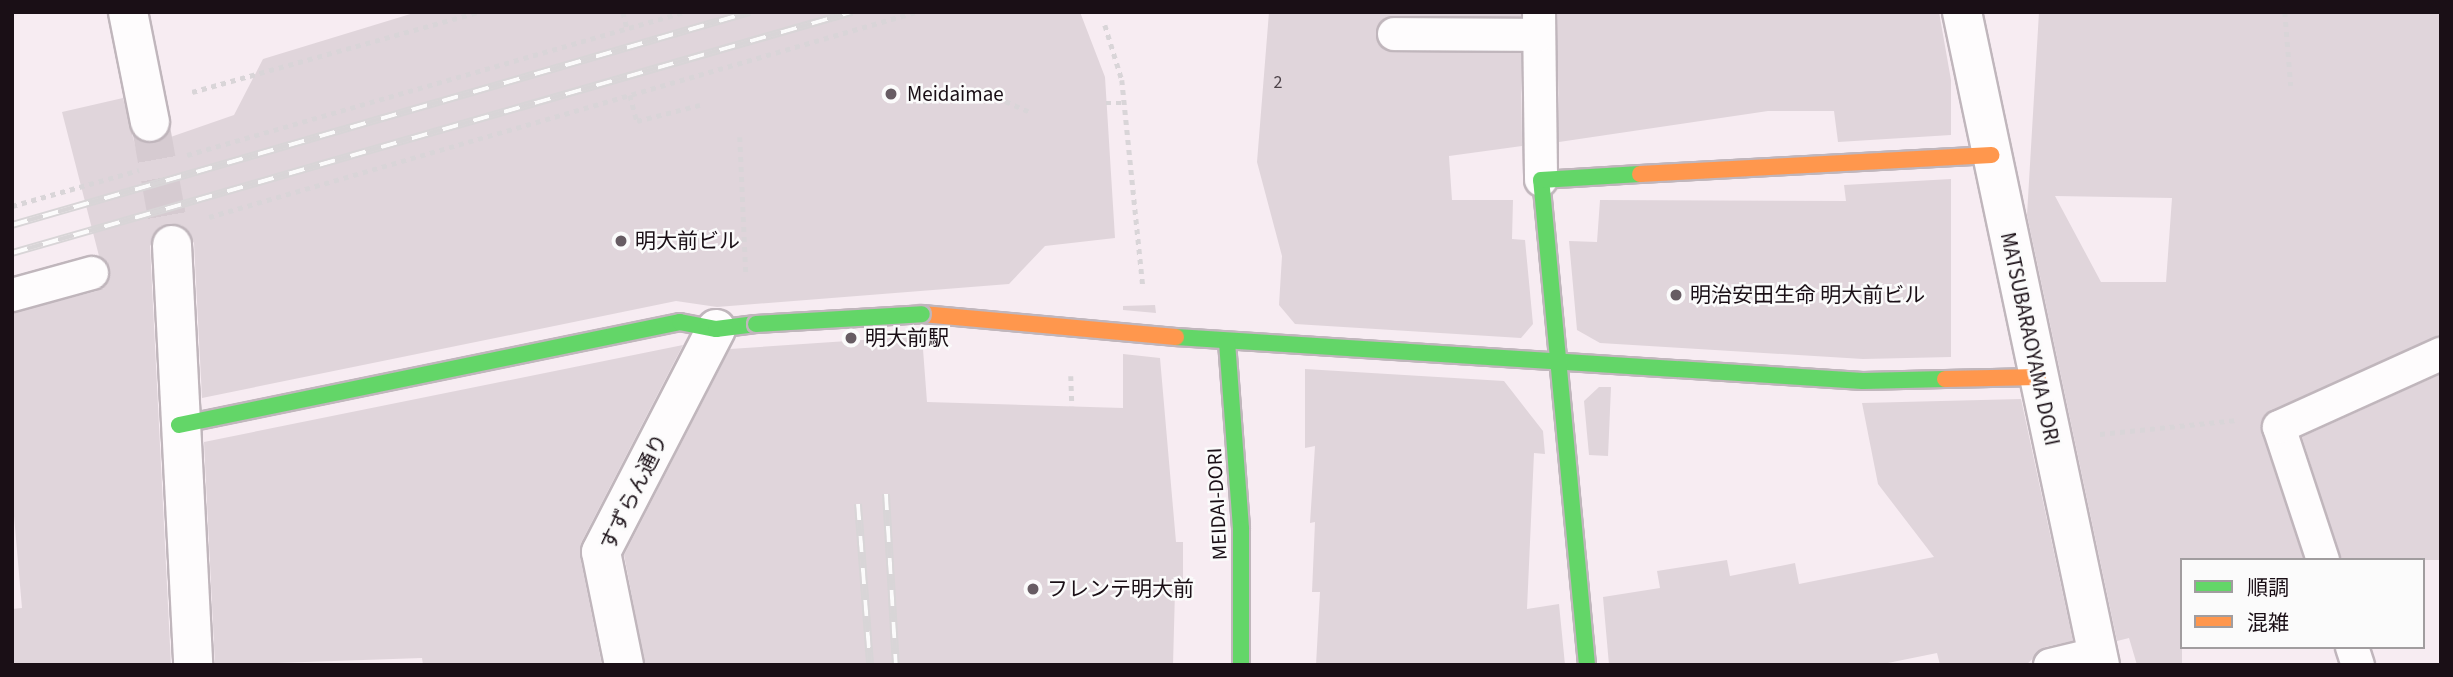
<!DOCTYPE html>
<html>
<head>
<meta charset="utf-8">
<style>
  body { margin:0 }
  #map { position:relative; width:2453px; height:677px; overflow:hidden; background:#f7ecf2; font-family:"Source Sans 3","Noto Sans JP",sans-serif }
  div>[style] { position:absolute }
  .building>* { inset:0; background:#e0d5db }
  .street-tunnel>* { height:38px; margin-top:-19px; transform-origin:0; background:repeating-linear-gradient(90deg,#d6cbd1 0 38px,transparent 0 57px) }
  .path>* { height:4.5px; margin-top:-2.25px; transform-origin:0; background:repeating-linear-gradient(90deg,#d9d5d8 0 5px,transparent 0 10px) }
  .roads { filter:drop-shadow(2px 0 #c0b6bc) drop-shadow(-2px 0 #c0b6bc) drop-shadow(0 2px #c0b6bc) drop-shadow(0 -2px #c0b6bc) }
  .lane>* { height:32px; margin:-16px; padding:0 16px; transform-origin:16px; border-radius:16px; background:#fefcfd }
  .street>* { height:38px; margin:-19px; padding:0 19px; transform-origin:19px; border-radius:19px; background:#fefcfd }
  .fast>* { height:16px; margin:-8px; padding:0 8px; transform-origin:8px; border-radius:8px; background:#63d668 }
  .slow>* { height:16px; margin:-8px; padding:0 8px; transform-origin:8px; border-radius:8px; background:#ff974d }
  .rail>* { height:8px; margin-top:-4px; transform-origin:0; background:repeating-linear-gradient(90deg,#fbfbfb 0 16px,#d8d5d7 0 32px); box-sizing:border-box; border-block:2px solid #d8d5d7 }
  .bridges { filter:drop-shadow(2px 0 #c0b6bc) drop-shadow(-2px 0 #c0b6bc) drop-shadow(0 2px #c0b6bc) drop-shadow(0 -2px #c0b6bc) }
  .fast-bridge>* { height:16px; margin:-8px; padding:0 8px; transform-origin:8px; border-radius:8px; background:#63d668 }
  .dots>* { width:19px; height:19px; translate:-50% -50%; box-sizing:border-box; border:4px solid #fbfbfb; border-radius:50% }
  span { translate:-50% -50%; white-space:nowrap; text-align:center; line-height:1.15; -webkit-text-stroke:5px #fbfbfb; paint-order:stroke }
  .number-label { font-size:18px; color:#4c4248 }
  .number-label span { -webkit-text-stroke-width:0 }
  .poi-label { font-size:21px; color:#1a0f16 }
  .left { translate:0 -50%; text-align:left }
  .street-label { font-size:21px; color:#1a0f16 }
  .frame { position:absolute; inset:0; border:14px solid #1a0f16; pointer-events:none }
  .legend { position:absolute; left:2180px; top:558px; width:245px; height:91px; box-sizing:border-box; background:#fbfbfb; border:2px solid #a19d9f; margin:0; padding:9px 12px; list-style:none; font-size:21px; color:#1a0f16 }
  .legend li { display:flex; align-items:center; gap:14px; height:35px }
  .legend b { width:35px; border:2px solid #a19d9f }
</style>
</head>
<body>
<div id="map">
  <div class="building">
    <div style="clip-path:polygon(417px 12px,1080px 12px,1105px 77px,1115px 238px,1045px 246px,1009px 284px,717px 307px,676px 301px,202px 398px,194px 243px,181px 225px,161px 226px,150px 246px,171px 665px,12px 665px,12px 609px,22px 608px,12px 493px,12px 313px,97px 291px,110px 277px,109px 268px,99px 256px,62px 112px,123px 98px,136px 149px,234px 115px,263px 59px)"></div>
    <div style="clip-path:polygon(1269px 12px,1521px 12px,1521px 17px,1393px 16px,1379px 24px,1376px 35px,1384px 49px,1394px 52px,1521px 53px,1522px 146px,1449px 156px,1452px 200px,1513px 200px,1512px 239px,1525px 240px,1533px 324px,1521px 338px,1295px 324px,1279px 305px,1282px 256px,1257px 162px)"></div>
    <div style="clip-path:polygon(1557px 12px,1939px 12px,1951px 80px,1951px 135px,1838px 142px,1834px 111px,1768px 111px,1559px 142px)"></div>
    <div style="clip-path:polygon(evenodd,2039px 12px,2441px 12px,2441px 336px,2264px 416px,2262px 433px,2304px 560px,2182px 560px,2182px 665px,2137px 665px,2129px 638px,2117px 641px,2027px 215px,2039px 12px,2055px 196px,2172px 198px,2166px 282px,2101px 282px,2055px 196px)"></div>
    <div style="clip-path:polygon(1951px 179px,1951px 357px,1863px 359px,1600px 343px,1577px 330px,1569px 241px,1597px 242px,1600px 200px,1846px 201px,1844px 185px)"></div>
    <div style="clip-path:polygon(1155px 305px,1156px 313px,1123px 310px,1123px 306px)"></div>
    <div style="clip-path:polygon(922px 336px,927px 402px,1123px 408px,1123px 354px,1160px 358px,1176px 542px,1183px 542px,1183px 591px,1175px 591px,1173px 665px,645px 665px,624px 555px,730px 349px)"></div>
    <div style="clip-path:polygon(683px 345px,581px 543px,580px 556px,602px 665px,423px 665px,422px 658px,215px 665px,204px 442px)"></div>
    <div style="clip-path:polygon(1305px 369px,1504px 381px,1543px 431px,1545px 454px,1534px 453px,1527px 609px,1559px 604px,1565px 665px,1316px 665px,1320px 592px,1312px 592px,1315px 522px,1310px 523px,1315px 446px,1305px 448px)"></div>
    <div style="clip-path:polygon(2441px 374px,2441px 560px,2341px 560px,2302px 437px)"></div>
    <div style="clip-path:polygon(1599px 387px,1611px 387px,1608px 456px,1589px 455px,1584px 401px)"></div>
    <div style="clip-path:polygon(2021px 399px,2073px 641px,2045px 647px,2026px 665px,1940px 665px,1937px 653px,1878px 665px,1609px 665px,1603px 597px,1660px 588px,1657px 571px,1727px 560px,1730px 576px,1795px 563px,1799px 584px,1934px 557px,1878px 484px,1862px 403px)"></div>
  </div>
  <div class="street-tunnel">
    <div style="left:150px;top:122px;width:125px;rotate:79.9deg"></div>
  </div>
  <div class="path">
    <div style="left:623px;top:12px;width:16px;rotate:76deg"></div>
    <div style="left:2285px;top:12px;width:74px;rotate:85.4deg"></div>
    <div style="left:1105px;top:25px;width:58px;rotate:72.8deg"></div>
    <div style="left:1122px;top:80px;width:208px;rotate:84.2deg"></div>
    <div style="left:192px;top:92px;width:297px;rotate:-15.6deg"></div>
    <div style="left:630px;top:95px;width:27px;rotate:75deg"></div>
    <div style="left:637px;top:121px;width:65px;rotate:-14.3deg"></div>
    <div style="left:923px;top:102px;width:57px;rotate:-13.3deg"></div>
    <div style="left:978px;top:89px;width:57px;rotate:23.9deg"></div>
    <div style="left:1106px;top:103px;width:18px"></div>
    <div style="left:740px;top:137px;width:135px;rotate:87.5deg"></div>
    <div style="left:187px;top:155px;width:517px;rotate:-16.05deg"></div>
    <div style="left:12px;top:206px;width:132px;rotate:-15.8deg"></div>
    <div style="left:209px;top:217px;width:736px;rotate:-16.17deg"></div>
    <div style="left:1071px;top:376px;width:30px;rotate:88deg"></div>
    <div style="left:2100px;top:434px;width:138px;rotate:-5.8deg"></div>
  </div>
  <div class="roads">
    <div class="lane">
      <div style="left:1539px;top:12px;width:168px;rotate:89.3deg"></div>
      <div style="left:1394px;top:34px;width:145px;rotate:0.4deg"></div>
      <div style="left:12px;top:295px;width:83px;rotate:-15.4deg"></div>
      <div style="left:2323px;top:560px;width:140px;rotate:-108.3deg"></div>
      <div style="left:2279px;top:427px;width:178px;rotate:-24.3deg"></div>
      <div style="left:2352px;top:647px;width:19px;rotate:72deg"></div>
      <div style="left:2050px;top:665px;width:47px;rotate:-13.4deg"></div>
    </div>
    <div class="street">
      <div style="left:128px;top:12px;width:112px;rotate:78.7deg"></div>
      <div style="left:1962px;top:12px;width:667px;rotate:78.07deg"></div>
      <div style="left:172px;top:245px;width:421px;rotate:87.1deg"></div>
      <div style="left:624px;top:665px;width:115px;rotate:-101.5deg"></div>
      <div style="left:601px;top:552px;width:251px;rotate:-62.7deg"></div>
    </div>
    <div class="fast">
      <div style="left:1176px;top:337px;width:688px;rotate:3.66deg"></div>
      <div style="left:1863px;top:381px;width:82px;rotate:-1.4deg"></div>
      <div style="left:1227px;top:342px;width:188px;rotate:85.7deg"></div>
      <div style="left:1241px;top:529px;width:136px;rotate:90deg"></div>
      <div style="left:179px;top:425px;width:511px;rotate:-11.62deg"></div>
      <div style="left:680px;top:322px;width:37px;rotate:11deg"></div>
      <div style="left:716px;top:329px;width:40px;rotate:-7.1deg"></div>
      <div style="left:1587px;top:665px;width:487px;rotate:-95.4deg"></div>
      <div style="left:1541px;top:180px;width:99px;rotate:-3.5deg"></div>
    </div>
    <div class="slow">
      <div style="left:1640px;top:174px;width:352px;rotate:-3.1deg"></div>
      <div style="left:922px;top:314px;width:255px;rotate:5.2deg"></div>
      <div style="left:1945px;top:379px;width:93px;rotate:-1.2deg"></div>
    </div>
  </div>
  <div class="rail">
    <div style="left:12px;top:225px;width:768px;rotate:-16.1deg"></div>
    <div style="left:12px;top:253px;width:874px;rotate:-16.01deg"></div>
    <div style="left:886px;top:494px;width:171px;rotate:86.7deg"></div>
    <div style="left:858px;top:504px;width:161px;rotate:85.7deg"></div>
  </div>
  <div class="bridges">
    <div class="fast-bridge">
      <div style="left:756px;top:324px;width:166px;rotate:-3.4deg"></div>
    </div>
  </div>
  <div class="dots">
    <div style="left:891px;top:94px;background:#675c63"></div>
    <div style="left:621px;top:241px;background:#675c63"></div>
    <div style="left:1676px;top:295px;background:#675c63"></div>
    <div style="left:851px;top:338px;background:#675c63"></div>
    <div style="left:1033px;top:589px;background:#675c63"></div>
  </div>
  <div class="number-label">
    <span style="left:1278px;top:83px">2</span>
  </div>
  <div class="poi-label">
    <span class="left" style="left:907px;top:94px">Meidaimae</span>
    <span class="left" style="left:635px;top:241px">明大前ビル</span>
    <span class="left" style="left:1690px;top:295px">明治安田生命 明大前ビル</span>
    <span class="left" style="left:865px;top:338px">明大前駅</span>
    <span class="left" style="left:1047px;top:589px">フレンテ明大前</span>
  </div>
  <div class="street-label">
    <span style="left:2030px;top:339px;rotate:78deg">MATSUBARAOYAMA DORI</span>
    <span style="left:634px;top:492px;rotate:-64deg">すずらん通り</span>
    <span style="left:1217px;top:504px;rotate:-93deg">MEIDAI-DORI</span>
  </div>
  <div class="frame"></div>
  <ul class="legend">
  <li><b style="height:9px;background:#63d668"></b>順調</li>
  <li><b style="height:9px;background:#ff974d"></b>混雑</li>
  </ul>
</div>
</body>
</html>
